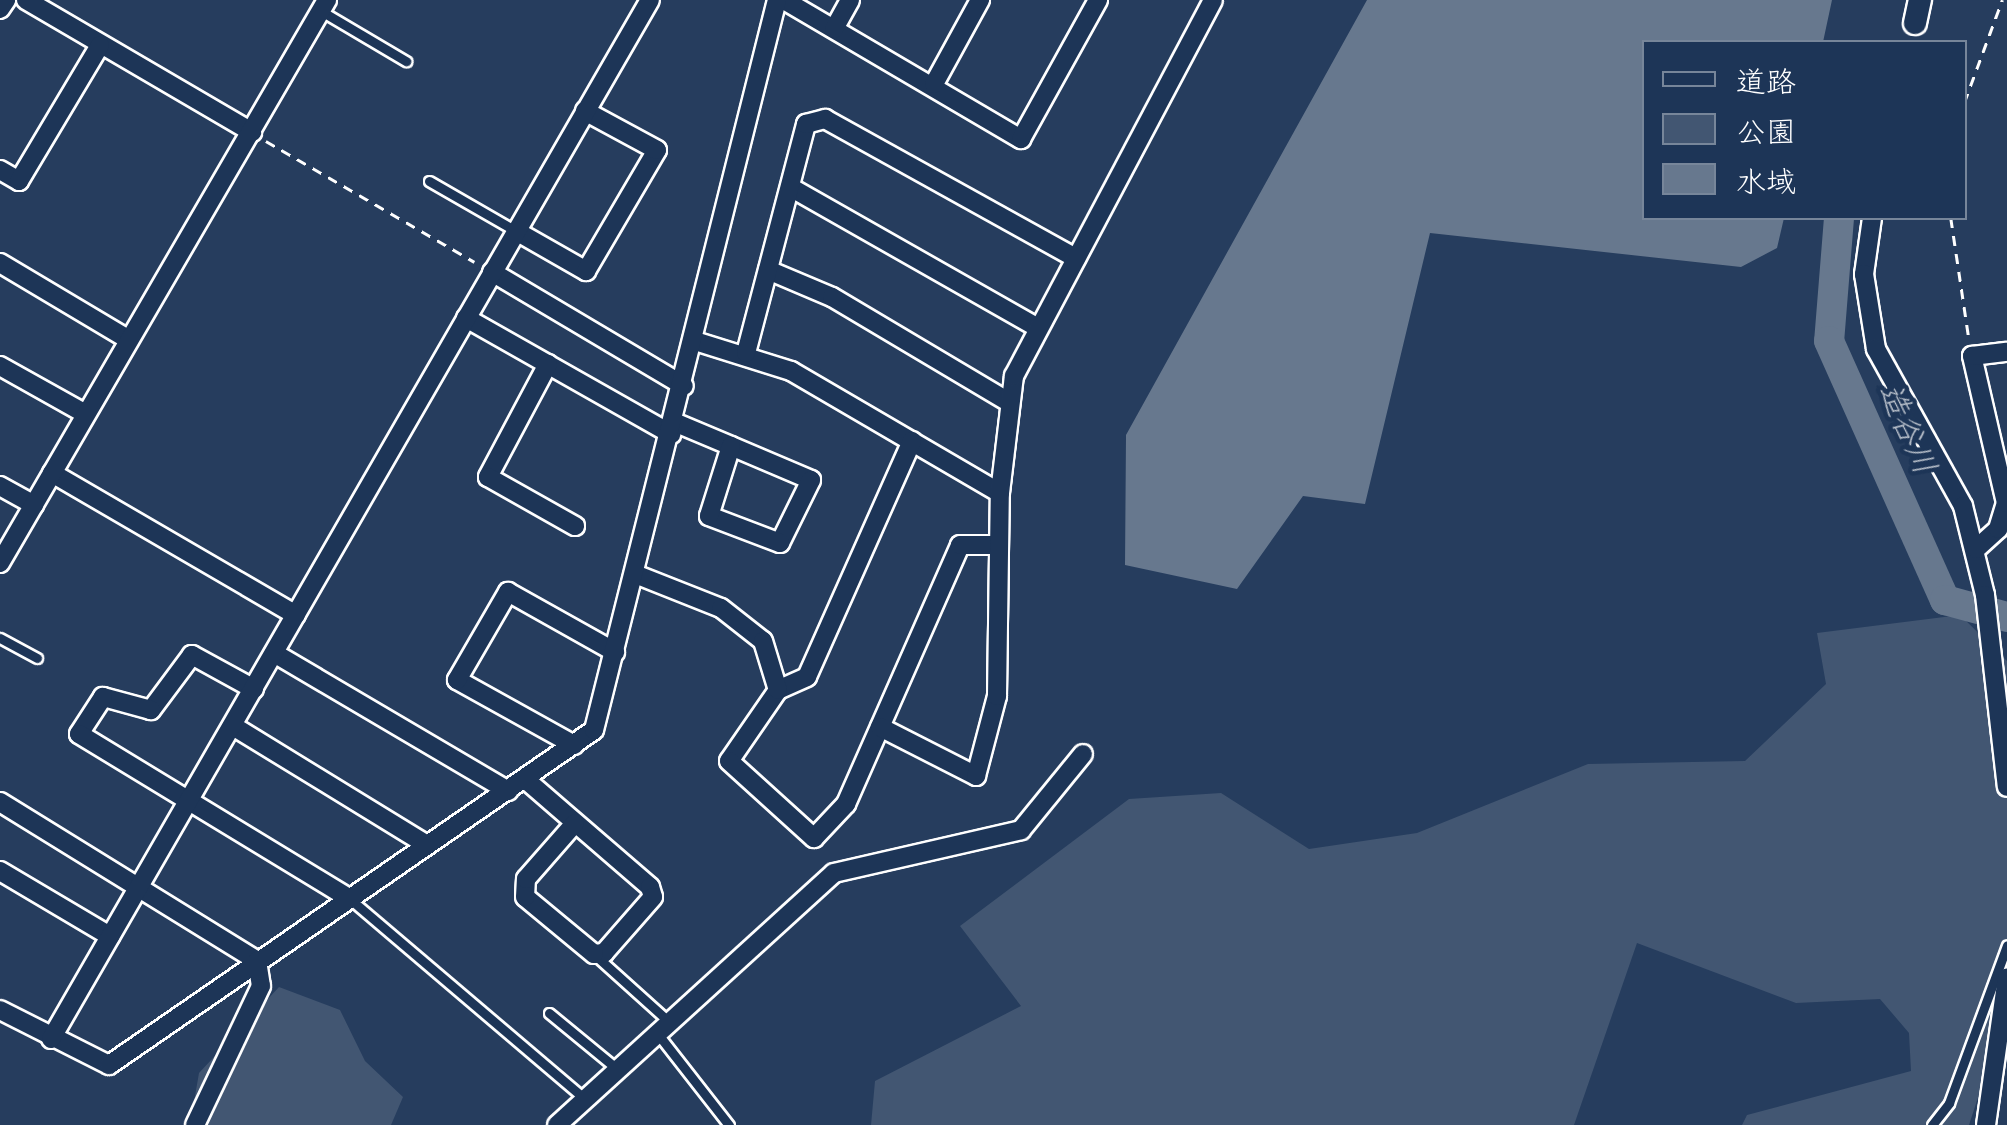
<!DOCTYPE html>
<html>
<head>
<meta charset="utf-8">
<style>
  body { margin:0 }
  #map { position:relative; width:2007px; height:1125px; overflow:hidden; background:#263d5e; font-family:"Comic Neue","Klee One",sans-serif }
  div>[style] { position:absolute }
  .green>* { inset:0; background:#425672 }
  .water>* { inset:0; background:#67788e }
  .river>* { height:30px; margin:-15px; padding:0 15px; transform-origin:15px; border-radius:15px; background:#67788e }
  .path>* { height:2.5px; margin-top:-1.25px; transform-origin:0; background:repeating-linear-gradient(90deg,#fff 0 10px,transparent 0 18px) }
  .roads { filter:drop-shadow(2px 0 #fff) drop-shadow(-2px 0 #fff) drop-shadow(0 2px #fff) drop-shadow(0 -2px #fff) }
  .service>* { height:9px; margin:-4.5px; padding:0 4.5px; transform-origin:4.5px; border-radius:4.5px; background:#1d3557 }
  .minor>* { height:18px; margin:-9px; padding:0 9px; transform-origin:9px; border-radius:9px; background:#1d3557 }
  .tertiary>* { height:22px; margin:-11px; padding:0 11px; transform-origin:11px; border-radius:11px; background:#1d3557 }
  span { translate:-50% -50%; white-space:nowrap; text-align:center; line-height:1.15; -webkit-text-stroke:9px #1d3557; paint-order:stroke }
  .water-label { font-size:32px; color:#bbc2cc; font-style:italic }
  .legend { position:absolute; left:1642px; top:40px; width:325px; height:180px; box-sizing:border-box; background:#1d3557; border:2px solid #77869a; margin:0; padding:12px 18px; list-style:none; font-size:30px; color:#fff }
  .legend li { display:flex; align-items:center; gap:20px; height:50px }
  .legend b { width:50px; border:2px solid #77869a }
</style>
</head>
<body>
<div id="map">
  <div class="green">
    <div style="clip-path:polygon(1960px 615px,2007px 661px,2007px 1009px,1969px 1125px,1742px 1125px,1747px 1115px,1911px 1071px,1909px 1033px,1880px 999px,1796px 1003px,1637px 943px,1574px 1125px,871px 1125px,875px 1081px,1021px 1006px,960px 926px,1129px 799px,1221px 793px,1309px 849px,1417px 833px,1588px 764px,1745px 761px,1826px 684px,1817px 633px)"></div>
    <div style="clip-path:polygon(279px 987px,340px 1010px,365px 1061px,403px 1097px,391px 1125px,190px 1125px,199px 1073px)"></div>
  </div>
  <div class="water">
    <div style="clip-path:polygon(1367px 0,1832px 0,1823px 42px,1644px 42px,1644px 218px,1784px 218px,1777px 248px,1741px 267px,1430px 233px,1365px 504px,1303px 496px,1237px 589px,1125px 565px,1126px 435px)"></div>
  </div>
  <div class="river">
    <div style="left:1839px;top:218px;width:123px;rotate:94.6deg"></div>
    <div style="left:1829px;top:341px;width:284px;rotate:65.9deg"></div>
    <div style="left:1945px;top:600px;width:64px;rotate:15.3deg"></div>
  </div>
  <div class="path">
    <div style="left:1964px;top:103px;width:110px;rotate:-69.7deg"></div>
    <div style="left:266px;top:141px;width:241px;rotate:30.1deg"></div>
    <div style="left:1951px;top:218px;width:122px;rotate:81.5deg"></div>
  </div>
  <div class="roads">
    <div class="service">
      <div style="left:321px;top:11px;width:99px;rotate:30.5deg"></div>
      <div style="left:429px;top:181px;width:100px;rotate:29.9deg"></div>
      <div style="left:0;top:638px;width:42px;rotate:28.4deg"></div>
      <div style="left:350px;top:899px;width:307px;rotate:40.4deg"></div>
      <div style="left:596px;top:956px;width:96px;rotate:42deg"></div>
      <div style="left:549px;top:1013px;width:87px;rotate:39.4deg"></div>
      <div style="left:657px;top:1033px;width:117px;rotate:52deg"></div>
      <div style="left:1932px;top:1125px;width:28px;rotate:-52deg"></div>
      <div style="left:1949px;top:1103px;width:168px;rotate:-69.8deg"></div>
    </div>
    <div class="minor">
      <div style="left:26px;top:0;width:262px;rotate:30.3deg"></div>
      <div style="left:784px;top:0;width:275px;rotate:30.4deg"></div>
      <div style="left:1021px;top:139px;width:159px;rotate:-61deg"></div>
      <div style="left:0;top:9px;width:11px;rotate:-56deg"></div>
      <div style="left:834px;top:29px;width:33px;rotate:-61deg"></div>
      <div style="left:934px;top:84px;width:96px;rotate:-61.3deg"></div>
      <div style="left:0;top:170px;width:22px;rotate:30deg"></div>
      <div style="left:19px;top:181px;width:158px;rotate:-59.2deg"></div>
      <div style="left:790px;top:187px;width:285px;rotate:29.6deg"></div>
      <div style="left:1872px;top:218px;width:57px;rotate:98.1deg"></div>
      <div style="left:1864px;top:274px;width:76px;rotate:80.9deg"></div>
      <div style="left:1876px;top:349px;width:179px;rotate:61deg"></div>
      <div style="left:1963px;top:506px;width:92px;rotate:76.1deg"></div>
      <div style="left:1985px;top:595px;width:193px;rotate:83.5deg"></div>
      <div style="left:516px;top:231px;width:81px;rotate:29.7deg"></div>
      <div style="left:586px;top:271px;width:140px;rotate:-59.6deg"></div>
      <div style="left:657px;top:150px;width:82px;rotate:-151.6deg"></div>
      <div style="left:0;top:263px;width:150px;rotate:30.8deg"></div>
      <div style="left:768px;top:270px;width:69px;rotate:22.9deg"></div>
      <div style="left:832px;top:297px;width:204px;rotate:30.7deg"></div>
      <div style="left:492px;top:272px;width:223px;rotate:30.7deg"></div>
      <div style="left:466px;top:318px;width:236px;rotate:29.5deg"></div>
      <div style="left:695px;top:341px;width:101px;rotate:17.4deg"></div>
      <div style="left:791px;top:371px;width:242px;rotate:30.3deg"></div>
      <div style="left:746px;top:353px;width:237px;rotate:-75.3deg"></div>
      <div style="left:806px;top:124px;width:20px;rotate:-15deg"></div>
      <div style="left:825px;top:119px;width:287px;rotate:29deg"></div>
      <div style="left:548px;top:364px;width:128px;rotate:118deg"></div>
      <div style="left:488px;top:477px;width:100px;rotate:29.4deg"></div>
      <div style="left:0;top:366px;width:98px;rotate:29.2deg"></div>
      <div style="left:674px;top:422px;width:62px;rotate:22.8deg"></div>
      <div style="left:731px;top:446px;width:87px;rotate:23deg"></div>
      <div style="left:811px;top:480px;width:70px;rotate:116.2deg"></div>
      <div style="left:780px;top:543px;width:76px;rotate:-159.2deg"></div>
      <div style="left:709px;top:516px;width:73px;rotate:-72.6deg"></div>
      <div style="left:912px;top:441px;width:258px;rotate:114deg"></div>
      <div style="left:807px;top:677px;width:32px;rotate:156deg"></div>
      <div style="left:778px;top:690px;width:86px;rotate:124.6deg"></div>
      <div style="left:729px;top:761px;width:115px;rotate:42.2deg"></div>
      <div style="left:814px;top:838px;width:47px;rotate:-46.7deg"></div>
      <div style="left:846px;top:804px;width:283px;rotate:-66.2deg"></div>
      <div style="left:960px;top:545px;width:38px"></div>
      <div style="left:52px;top:473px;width:282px;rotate:30.2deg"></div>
      <div style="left:0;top:486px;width:39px;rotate:29deg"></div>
      <div style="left:1976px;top:549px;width:30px;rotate:-42deg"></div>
      <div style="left:1998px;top:529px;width:27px;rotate:-73deg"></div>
      <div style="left:2006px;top:503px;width:151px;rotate:-103deg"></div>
      <div style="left:1972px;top:356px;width:35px;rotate:-7deg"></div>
      <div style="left:0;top:563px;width:651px;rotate:-59.85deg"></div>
      <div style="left:635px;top:574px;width:92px;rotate:21.6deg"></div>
      <div style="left:721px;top:608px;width:53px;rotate:38.2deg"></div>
      <div style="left:763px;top:641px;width:51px;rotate:73deg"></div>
      <div style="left:274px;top:653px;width:272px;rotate:30.5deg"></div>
      <div style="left:254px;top:689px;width:71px;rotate:-151.3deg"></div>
      <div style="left:192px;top:655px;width:69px;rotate:126.7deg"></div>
      <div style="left:151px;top:710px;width:50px;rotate:-164.8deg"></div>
      <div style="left:103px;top:697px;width:44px;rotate:123deg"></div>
      <div style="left:79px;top:734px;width:317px;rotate:31.3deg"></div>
      <div style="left:233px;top:726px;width:228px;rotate:31.5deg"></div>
      <div style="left:880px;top:727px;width:108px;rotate:27deg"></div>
      <div style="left:976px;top:776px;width:83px;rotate:-75.3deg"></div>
      <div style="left:997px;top:696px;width:203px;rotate:-89.2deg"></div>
      <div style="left:1000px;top:493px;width:118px;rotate:-83.2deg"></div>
      <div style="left:1014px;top:376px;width:425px;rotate:-62.1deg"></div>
      <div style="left:574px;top:745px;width:134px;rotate:-150.9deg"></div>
      <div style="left:457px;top:680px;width:102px;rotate:-59.9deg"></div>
      <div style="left:508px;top:592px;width:123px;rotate:29.3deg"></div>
      <div style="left:525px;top:779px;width:165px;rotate:40.8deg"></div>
      <div style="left:650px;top:887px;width:10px;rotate:73deg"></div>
      <div style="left:653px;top:897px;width:74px;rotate:131.2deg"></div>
      <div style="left:604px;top:953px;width:10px;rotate:174deg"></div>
      <div style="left:594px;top:954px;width:89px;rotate:-140.4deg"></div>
      <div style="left:525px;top:897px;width:18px;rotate:-87deg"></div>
      <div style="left:526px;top:879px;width:74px;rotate:-48.8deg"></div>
      <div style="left:0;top:802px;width:302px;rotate:31.7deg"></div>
      <div style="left:257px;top:961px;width:25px;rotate:81deg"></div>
      <div style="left:261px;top:986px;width:154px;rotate:115.4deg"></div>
      <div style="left:0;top:871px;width:128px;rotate:30.6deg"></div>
      <div style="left:0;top:1010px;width:122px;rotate:26.8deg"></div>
      <div style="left:109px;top:1065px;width:589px;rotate:-34.63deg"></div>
      <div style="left:594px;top:730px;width:753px;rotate:-75.93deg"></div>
      <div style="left:51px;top:1039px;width:1199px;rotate:-60.04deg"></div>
      <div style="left:557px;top:1125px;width:374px;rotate:-42.3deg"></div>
      <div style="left:834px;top:873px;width:192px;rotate:-12.9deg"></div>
      <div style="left:1021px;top:830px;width:98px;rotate:-50.8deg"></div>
      <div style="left:1986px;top:1125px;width:149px;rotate:-81.9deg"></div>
    </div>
    <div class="tertiary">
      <div style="left:1915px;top:23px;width:24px;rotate:-78deg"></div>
    </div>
  </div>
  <div class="water-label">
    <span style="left:1907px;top:429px;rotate:66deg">造谷川</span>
  </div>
  <ul class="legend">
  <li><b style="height:12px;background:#1d3557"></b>道路</li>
  <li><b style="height:28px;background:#425672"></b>公園</li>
  <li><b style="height:28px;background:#67788e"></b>水域</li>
  </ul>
</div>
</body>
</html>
